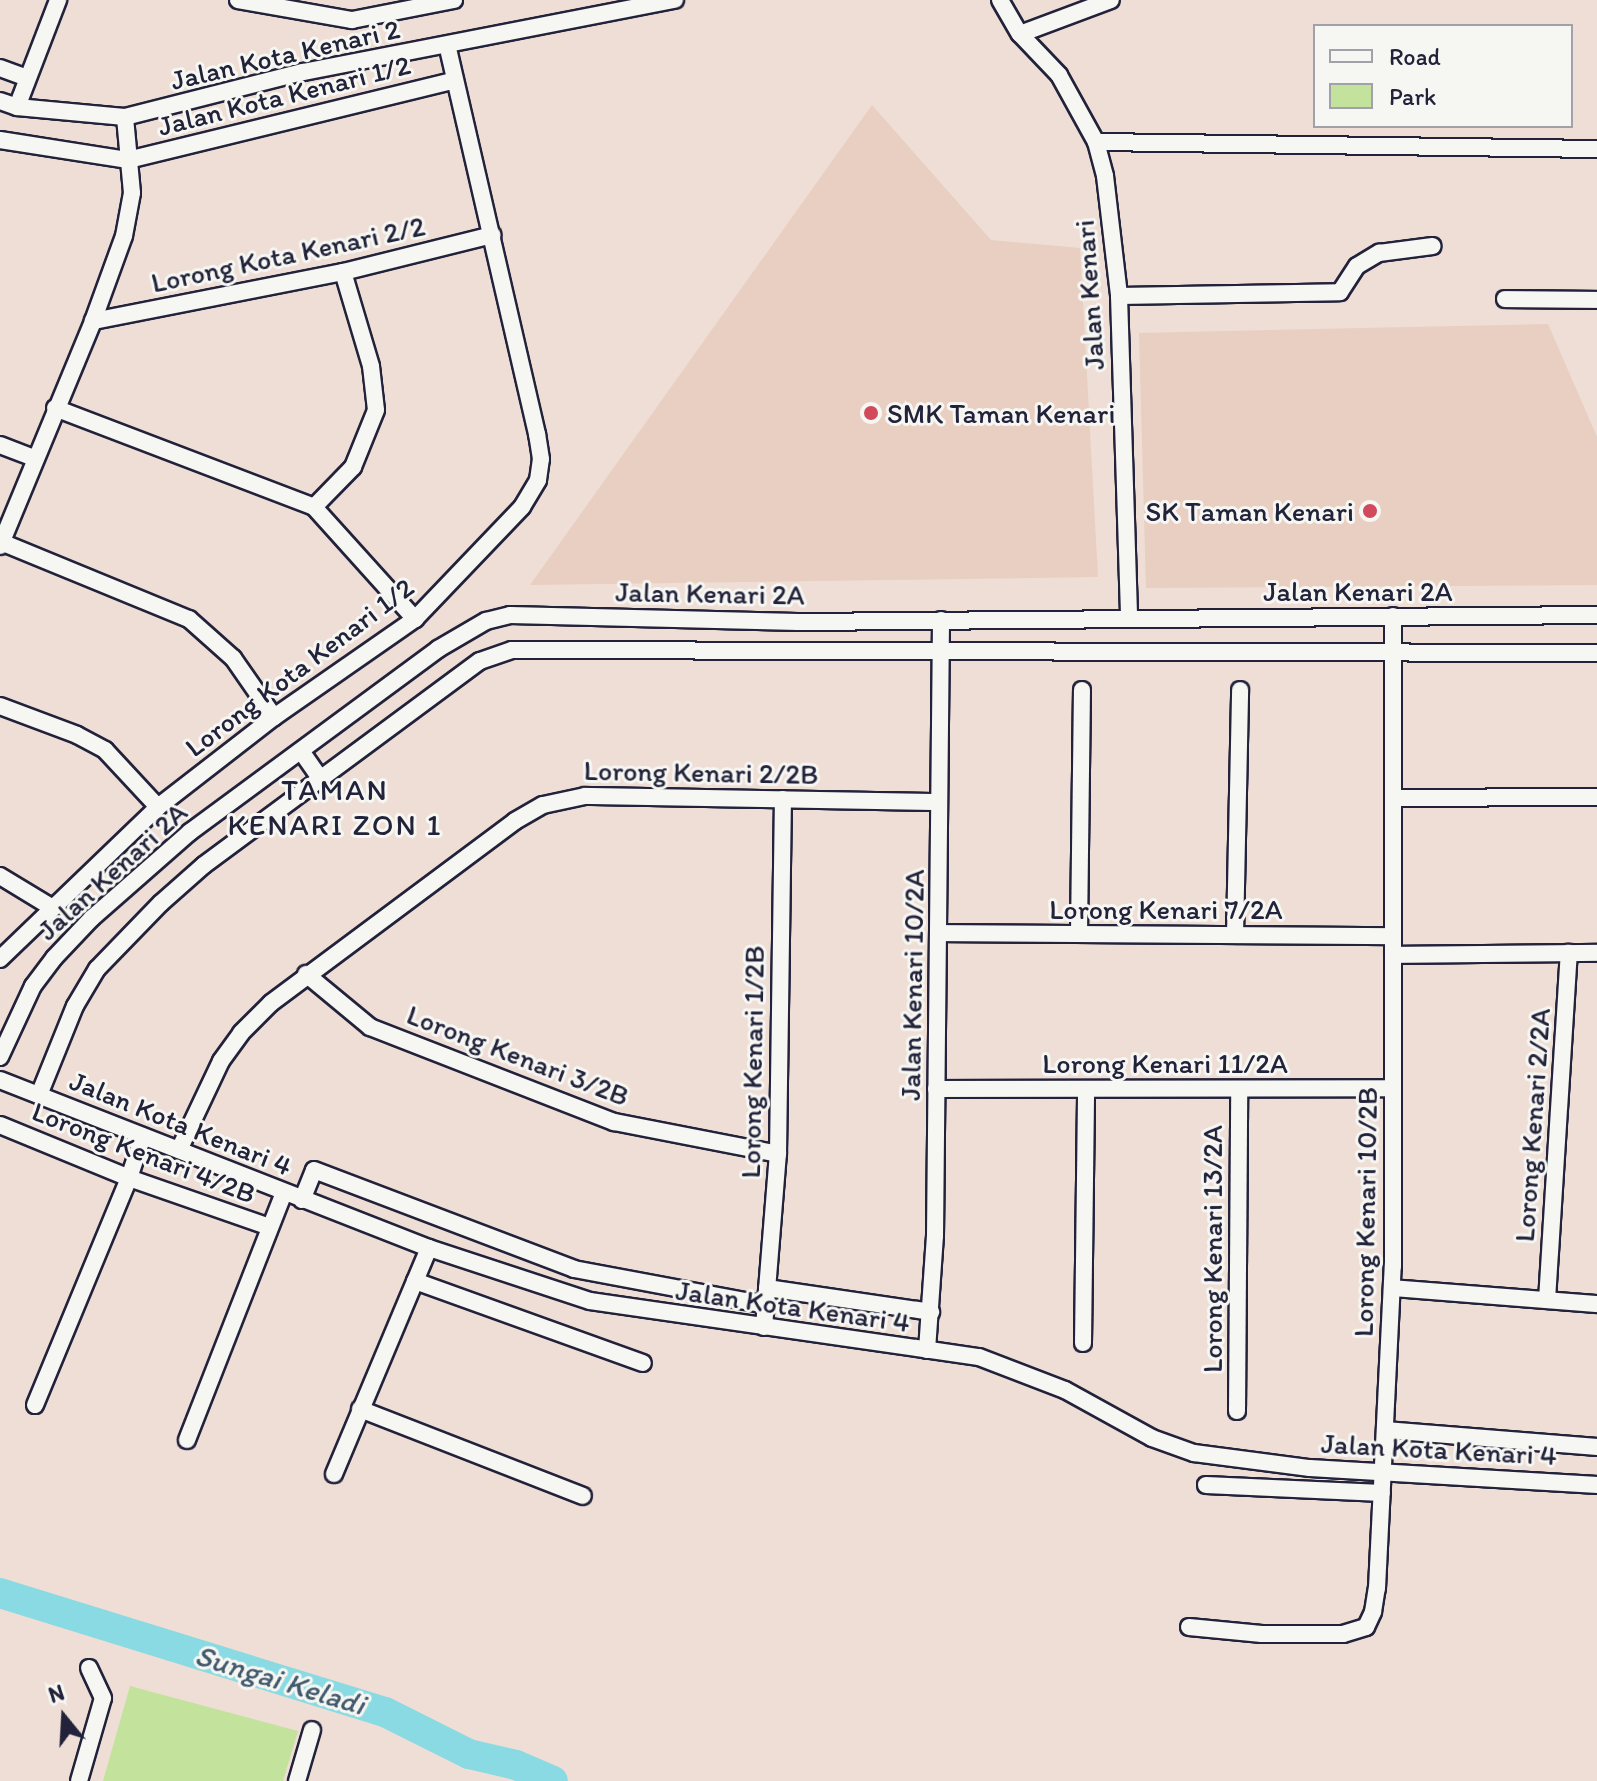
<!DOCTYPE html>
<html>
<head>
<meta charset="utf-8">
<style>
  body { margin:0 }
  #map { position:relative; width:1597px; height:1781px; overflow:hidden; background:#eeded6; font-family:Itim,sans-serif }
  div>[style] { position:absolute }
  .built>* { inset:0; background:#e9cec2 }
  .green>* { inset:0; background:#c3e39c }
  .river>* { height:30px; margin:-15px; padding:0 15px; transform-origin:15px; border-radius:15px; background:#89dae2 }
  .roads { filter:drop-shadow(2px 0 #22223b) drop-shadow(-2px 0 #22223b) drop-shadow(0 2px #22223b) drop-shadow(0 -2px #22223b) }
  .street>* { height:16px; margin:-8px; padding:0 8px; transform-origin:8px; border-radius:8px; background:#f6f6f2 }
  .dots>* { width:22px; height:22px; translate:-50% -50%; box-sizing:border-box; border:4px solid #f6f6f2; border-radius:50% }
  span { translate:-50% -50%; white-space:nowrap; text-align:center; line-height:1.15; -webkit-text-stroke:6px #f6f6f2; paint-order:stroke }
  .street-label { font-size:28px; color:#22223b }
  .poi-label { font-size:28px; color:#22223b }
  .left { translate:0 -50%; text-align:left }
  .right { translate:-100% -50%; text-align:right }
  .neighbourhood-label { font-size:30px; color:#22223b; letter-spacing:2px }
  .water-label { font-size:30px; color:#41596d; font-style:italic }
  .legend { position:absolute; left:1313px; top:24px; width:260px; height:104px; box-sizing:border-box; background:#f6f6f2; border:2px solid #a1a1a9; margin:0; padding:10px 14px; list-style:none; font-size:24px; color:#22223b }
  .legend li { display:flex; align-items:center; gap:16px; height:40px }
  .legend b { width:40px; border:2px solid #a1a1a9 }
  .north { position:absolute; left:24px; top:1677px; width:80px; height:80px; -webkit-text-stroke:6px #f6f6f2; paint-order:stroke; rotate:342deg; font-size:22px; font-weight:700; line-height:32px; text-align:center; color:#22223b }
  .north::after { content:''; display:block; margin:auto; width:28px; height:36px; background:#22223b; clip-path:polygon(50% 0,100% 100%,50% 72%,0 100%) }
</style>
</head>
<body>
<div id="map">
  <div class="built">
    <div style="clip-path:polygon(872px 105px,991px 240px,1080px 248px,1098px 577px,530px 585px)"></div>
    <div style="clip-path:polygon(1548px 324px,1597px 437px,1597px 585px,1146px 588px,1139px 333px)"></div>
  </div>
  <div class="green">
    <div style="clip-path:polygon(130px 1686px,298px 1731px,283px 1781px,103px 1781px)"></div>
  </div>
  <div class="river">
    <div style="left:0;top:1593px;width:403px;rotate:17.2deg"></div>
    <div style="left:385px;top:1712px;width:94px;rotate:26.6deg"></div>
    <div style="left:469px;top:1754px;width:48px;rotate:13.2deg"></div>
    <div style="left:516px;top:1765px;width:40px;rotate:23.4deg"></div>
  </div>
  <div class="roads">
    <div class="street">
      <div style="left:238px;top:0;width:116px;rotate:10deg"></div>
      <div style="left:352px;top:20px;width:104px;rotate:-11.1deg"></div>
      <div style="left:1000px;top:0;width:39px;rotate:60deg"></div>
      <div style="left:1020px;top:34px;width:57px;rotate:46.4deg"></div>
      <div style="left:1059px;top:75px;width:77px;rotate:61.1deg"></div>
      <div style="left:1096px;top:142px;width:35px;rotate:75deg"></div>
      <div style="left:1105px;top:176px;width:121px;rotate:83.3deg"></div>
      <div style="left:1119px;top:296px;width:322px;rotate:88.2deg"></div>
      <div style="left:1020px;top:34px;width:97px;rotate:-20.5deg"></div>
      <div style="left:0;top:68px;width:29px;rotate:20deg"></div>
      <div style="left:0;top:101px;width:18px;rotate:19deg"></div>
      <div style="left:17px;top:107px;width:108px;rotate:5.3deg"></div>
      <div style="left:125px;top:117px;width:184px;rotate:-14.2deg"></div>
      <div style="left:303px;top:72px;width:379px;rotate:-11deg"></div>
      <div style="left:17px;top:107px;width:115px;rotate:-69deg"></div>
      <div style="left:0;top:140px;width:130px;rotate:8.9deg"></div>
      <div style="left:128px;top:160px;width:334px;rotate:-13.7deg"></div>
      <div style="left:1096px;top:142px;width:501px;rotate:0.8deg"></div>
      <div style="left:1119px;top:296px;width:221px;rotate:-1deg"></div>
      <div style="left:1340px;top:292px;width:31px;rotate:-57deg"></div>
      <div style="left:1357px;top:266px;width:26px;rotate:-31deg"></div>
      <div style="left:1379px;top:253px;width:54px;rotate:-7.4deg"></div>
      <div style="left:1505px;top:299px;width:92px;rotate:0.6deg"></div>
      <div style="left:93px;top:321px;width:255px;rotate:-11.1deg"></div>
      <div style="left:343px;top:272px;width:154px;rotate:-13.9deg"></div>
      <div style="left:55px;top:408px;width:277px;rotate:20.9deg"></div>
      <div style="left:314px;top:507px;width:151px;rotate:48deg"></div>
      <div style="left:0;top:445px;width:36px;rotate:21deg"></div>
      <div style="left:314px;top:507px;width:56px;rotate:-45.7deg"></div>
      <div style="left:353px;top:467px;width:61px;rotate:-68deg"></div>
      <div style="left:376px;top:410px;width:44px;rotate:-96.5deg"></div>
      <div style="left:371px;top:366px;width:98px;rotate:-106.6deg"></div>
      <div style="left:1px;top:542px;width:203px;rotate:22.3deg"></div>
      <div style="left:189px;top:619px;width:59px;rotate:41.6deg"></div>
      <div style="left:233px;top:658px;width:72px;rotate:55.2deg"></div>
      <div style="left:0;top:546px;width:243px;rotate:-67.5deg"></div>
      <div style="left:93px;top:321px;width:90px;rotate:-70deg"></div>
      <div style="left:124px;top:236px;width:44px;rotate:-79.5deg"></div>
      <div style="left:132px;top:193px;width:76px;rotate:-95.3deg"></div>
      <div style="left:0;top:706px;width:82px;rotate:20.6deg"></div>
      <div style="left:77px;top:735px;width:32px;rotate:28deg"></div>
      <div style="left:105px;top:750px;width:78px;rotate:47.1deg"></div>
      <div style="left:301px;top:751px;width:37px;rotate:55deg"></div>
      <div style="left:1393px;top:798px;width:204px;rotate:-0.3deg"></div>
      <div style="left:0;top:876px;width:60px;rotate:31.3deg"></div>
      <div style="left:938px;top:933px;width:455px;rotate:0.4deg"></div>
      <div style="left:1079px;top:934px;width:244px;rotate:-89.3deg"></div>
      <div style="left:1235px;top:935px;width:245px;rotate:-88.8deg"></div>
      <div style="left:1393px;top:955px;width:204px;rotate:-0.6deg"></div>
      <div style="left:0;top:959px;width:219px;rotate:-43.9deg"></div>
      <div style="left:158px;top:807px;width:147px;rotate:-37.8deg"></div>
      <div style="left:274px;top:717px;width:172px;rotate:-34.8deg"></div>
      <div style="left:415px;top:619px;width:155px;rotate:-46.3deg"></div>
      <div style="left:522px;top:507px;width:31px;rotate:-59deg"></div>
      <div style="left:538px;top:480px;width:21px;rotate:-82deg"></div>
      <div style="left:541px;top:459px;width:25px;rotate:-99deg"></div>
      <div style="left:537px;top:434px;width:399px;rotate:-103deg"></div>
      <div style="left:306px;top:974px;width:83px;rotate:39.6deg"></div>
      <div style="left:370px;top:1027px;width:262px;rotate:21.3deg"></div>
      <div style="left:614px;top:1122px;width:167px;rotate:11deg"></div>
      <div style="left:0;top:1057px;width:78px;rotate:-65.1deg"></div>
      <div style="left:33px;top:986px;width:35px;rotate:-53deg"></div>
      <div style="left:54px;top:958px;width:55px;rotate:-46.5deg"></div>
      <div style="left:92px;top:918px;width:130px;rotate:-41.3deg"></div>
      <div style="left:190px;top:832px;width:308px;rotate:-36.4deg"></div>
      <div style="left:438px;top:649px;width:56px;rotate:-30.3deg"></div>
      <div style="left:486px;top:621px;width:25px;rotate:-14deg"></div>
      <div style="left:510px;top:615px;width:288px;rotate:1.4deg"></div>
      <div style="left:798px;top:622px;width:799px;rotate:-0.5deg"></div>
      <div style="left:0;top:1080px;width:461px;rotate:21.4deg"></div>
      <div style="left:429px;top:1248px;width:169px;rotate:18.2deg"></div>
      <div style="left:590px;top:1301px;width:393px;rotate:8.2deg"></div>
      <div style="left:979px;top:1357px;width:92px;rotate:21deg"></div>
      <div style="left:1065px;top:1390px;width:99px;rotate:28.9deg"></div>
      <div style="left:1152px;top:1438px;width:45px;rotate:19.7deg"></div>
      <div style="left:1194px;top:1453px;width:117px;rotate:7.4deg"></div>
      <div style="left:1310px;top:1468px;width:288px;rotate:3.4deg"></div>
      <div style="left:936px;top:1089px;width:457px;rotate:-0.1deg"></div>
      <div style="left:39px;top:1095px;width:96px;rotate:-68deg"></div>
      <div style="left:75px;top:1006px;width:43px;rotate:-59.3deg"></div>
      <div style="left:97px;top:969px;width:92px;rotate:-45.9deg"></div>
      <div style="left:161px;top:903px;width:57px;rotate:-41.5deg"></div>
      <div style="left:204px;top:865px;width:343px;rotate:-36.5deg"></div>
      <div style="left:480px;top:661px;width:34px;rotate:-19deg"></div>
      <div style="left:512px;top:650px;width:1085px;rotate:0.16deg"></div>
      <div style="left:0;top:1125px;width:139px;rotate:22.3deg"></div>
      <div style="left:129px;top:1178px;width:149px;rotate:19.2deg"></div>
      <div style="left:179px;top:1150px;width:98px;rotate:-64.7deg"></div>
      <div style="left:221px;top:1061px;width:34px;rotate:-54deg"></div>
      <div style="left:241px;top:1033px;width:42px;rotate:-45deg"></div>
      <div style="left:271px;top:1003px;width:304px;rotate:-36.7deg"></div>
      <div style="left:515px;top:821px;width:32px;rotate:-30deg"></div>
      <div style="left:543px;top:805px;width:43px;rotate:-12.1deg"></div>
      <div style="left:585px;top:796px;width:354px;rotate:1deg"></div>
      <div style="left:302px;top:1200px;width:32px;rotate:-68deg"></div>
      <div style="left:314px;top:1170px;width:278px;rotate:20.8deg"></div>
      <div style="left:574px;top:1269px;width:195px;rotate:10.6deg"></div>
      <div style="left:415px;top:1281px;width:242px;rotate:19.8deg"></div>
      <div style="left:767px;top:1288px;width:166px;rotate:8.3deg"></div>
      <div style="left:1392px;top:1288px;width:206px;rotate:4.5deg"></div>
      <div style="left:1547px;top:1300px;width:348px;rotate:-86.4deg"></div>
      <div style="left:764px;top:1327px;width:174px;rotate:-85.4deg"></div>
      <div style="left:778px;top:1154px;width:355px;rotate:-89.2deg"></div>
      <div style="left:1083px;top:1343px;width:254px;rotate:-89.3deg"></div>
      <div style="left:927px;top:1350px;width:114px;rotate:-86deg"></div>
      <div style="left:935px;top:1236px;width:616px;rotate:-89.44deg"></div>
      <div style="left:35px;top:1405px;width:246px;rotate:-67.5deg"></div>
      <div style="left:129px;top:1178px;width:44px;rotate:-71.6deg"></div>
      <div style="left:360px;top:1409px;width:239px;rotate:21.3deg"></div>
      <div style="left:1237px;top:1411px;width:322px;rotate:-89.6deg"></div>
      <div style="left:1385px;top:1430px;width:213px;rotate:4.6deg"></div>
      <div style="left:187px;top:1440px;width:266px;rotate:-68.6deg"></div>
      <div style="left:334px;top:1474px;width:245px;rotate:-67.2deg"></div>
      <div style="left:1206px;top:1485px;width:176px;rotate:2.6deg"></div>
      <div style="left:1189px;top:1627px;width:73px;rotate:5.5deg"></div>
      <div style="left:1262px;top:1634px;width:81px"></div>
      <div style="left:1343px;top:1634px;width:24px;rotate:-17deg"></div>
      <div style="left:1366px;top:1627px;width:17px;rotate:-65deg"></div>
      <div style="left:1373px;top:1612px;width:24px;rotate:-81deg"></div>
      <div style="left:1377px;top:1588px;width:322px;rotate:-87.2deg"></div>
      <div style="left:1393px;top:1266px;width:650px;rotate:-90deg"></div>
      <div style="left:79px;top:1781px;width:86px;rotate:-73.9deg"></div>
      <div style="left:103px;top:1698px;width:33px;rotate:-115deg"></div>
      <div style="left:297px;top:1781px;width:53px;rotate:-73.6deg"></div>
    </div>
  </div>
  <div class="dots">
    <div style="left:871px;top:413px;background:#d1495b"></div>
    <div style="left:1370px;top:511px;background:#d1495b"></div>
  </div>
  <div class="street-label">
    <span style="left:285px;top:54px;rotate:-13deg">Jalan Kota Kenari 2</span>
    <span style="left:284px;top:95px;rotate:-14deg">Jalan Kota Kenari 1/2</span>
    <span style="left:288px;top:254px;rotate:-12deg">Lorong Kota Kenari 2/2</span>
    <span style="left:1089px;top:295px;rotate:-94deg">Jalan Kenari</span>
    <span style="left:1358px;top:591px">Jalan Kenari 2A</span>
    <span style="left:710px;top:593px;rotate:1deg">Jalan Kenari 2A</span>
    <span style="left:299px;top:667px;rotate:-37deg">Lorong Kota Kenari 1/2</span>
    <span style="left:701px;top:772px;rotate:1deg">Lorong Kenari 2/2B</span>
    <span style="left:112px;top:871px;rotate:-42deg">Jalan Kenari 2A</span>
    <span style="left:1166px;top:909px">Lorong Kenari 7/2A</span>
    <span style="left:912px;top:985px;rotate:-89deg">Jalan Kenari 10/2A</span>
    <span style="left:518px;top:1055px;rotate:21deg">Lorong Kenari 3/2B</span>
    <span style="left:752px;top:1062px;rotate:-89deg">Lorong Kenari 1/2B</span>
    <span style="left:1165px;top:1063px">Lorong Kenari 11/2A</span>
    <span style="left:181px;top:1123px;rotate:22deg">Jalan Kota Kenari 4</span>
    <span style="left:1532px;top:1125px;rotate:-86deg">Lorong Kenari 2/2A</span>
    <span style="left:144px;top:1152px;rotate:21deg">Lorong Kenari 4/2B</span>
    <span style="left:1365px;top:1212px;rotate:-89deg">Lorong Kenari 10/2B</span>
    <span style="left:1212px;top:1249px;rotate:-90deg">Lorong Kenari 13/2A</span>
    <span style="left:793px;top:1306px;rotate:8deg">Jalan Kota Kenari 4</span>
    <span style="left:1439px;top:1449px;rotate:3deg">Jalan Kota Kenari 4</span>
  </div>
  <div class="poi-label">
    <span class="left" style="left:887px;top:413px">SMK Taman Kenari</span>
    <span class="right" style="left:1354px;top:511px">SK Taman Kenari</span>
  </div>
  <div class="neighbourhood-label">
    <span style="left:335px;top:807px">TAMAN<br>KENARI ZON 1</span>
  </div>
  <div class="water-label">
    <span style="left:280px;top:1680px;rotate:17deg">Sungai Keladi</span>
  </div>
  <ul class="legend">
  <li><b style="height:10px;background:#f6f6f2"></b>Road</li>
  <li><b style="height:22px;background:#c3e39c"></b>Park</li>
  </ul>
  <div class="north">N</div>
</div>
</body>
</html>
